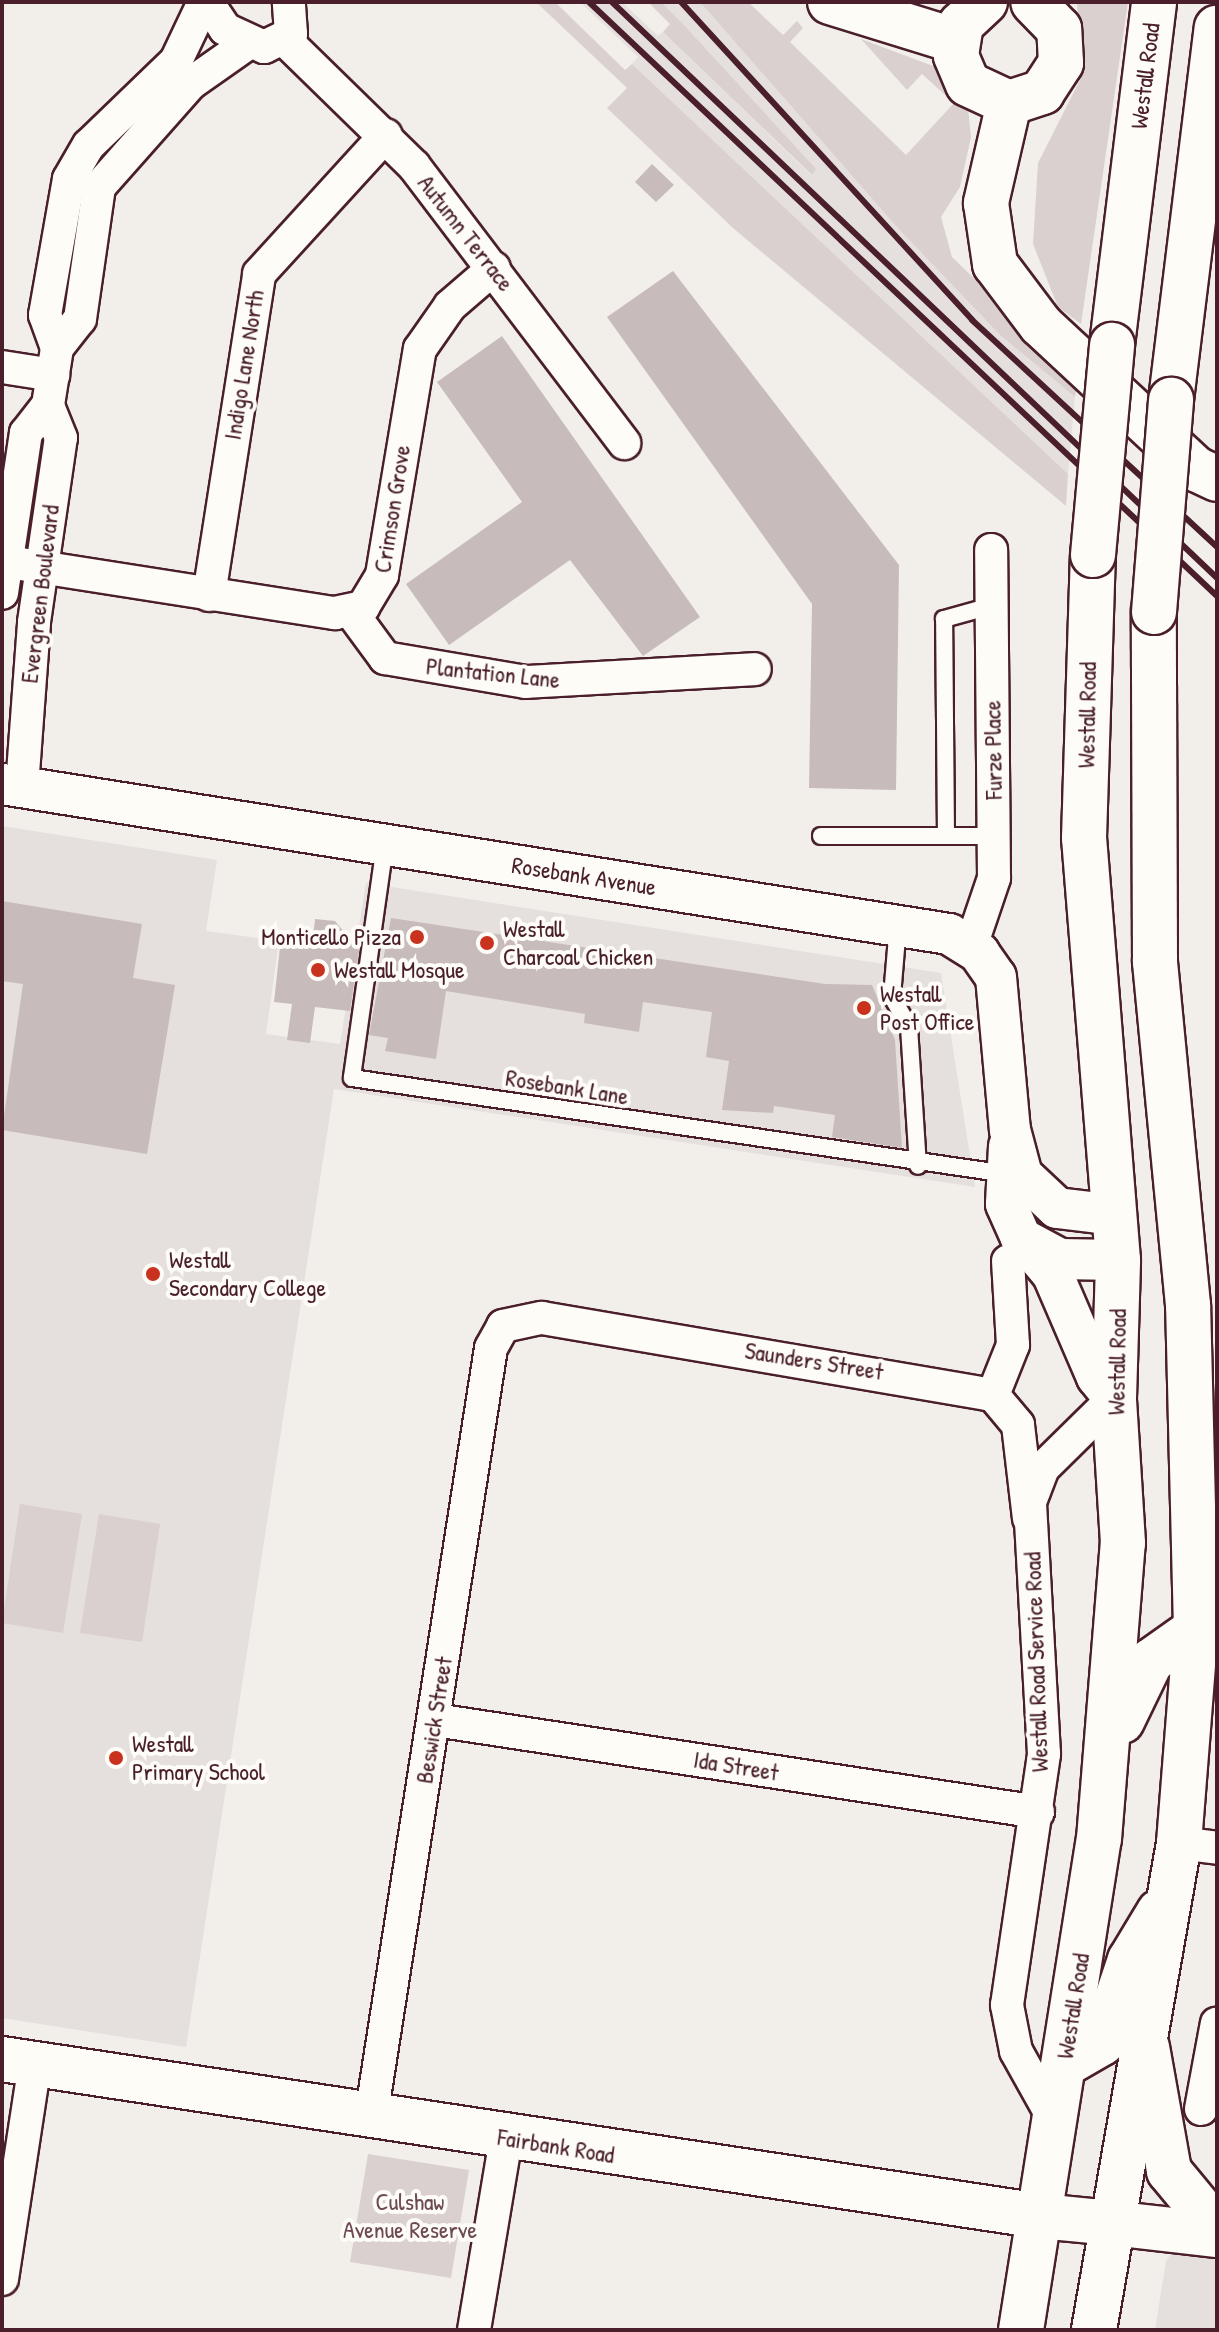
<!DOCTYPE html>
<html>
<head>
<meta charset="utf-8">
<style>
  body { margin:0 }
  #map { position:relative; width:1219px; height:2332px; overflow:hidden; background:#f2efeb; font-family:"Patrick Hand",sans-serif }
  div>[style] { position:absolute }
  .built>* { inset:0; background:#e5dfdd }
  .green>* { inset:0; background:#d9d0cf }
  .building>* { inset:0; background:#c8bbbb }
  .roads { filter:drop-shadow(2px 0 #4a1f2b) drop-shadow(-2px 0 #4a1f2b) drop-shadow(0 2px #4a1f2b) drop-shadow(0 -2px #4a1f2b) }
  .service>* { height:16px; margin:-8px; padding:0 8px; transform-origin:8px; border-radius:8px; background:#fdfcf7 }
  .minor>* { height:32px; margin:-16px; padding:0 16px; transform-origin:16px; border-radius:16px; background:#fdfcf7 }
  .tertiary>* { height:40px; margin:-20px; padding:0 20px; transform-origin:20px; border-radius:20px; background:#fdfcf7 }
  .secondary>* { height:44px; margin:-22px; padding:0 22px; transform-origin:22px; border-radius:22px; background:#fdfcf7 }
  .primary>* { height:44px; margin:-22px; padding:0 22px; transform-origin:22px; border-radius:22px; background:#fdfcf7 }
  .rail>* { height:6px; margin:-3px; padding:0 3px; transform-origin:3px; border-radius:3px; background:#4a1f2b }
  .bridges { filter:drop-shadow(2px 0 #4a1f2b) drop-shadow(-2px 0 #4a1f2b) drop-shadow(0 2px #4a1f2b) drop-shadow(0 -2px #4a1f2b) }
  .primary-bridge>* { height:44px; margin:-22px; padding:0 22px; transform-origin:22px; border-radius:22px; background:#fdfcf7 }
  .dots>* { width:22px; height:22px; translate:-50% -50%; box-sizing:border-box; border:4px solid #fdfcf7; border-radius:50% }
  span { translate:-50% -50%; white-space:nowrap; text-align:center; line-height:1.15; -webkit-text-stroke:8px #fdfcf7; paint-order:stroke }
  .street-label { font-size:24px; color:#4a1f2b }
  .poi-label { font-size:24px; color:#4a1f2b }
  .left { translate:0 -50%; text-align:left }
  .right { translate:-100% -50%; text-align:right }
  .park-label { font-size:24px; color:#6e4b54 }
  .frame { position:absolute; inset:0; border:4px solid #4a1f2b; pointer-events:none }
</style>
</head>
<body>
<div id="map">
  <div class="built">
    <div style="clip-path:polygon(580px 2px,622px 2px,658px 36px,663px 32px,811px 175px,815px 169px,661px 2px,700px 2px,896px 226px,1000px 335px,1075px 397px,1068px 474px,632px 64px,638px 57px)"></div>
    <div style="clip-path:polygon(2px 826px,217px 860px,206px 931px,279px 941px,266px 1034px,340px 1044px,366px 883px,941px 973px,975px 1187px,334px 1089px,186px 2047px,2px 2018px)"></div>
    <div style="clip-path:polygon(1217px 2188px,1217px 2330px,1155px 2330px,1166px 2261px)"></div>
  </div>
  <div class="green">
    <div style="clip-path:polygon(536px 2px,555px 2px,625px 70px,632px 64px,1068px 474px,1066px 506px,733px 228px,607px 108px,627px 88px)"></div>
    <div style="clip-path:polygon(648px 2px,661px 2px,682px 23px,816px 169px,812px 175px,663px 32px,670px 24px)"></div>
    <div style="clip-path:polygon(700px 2px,748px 2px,783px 35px,797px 21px,803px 28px,790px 42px,906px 155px,954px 103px,922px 74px,907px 90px,861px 39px,941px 69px,968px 108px,971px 137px,960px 187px,941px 217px,952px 257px,1078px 379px,1075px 397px,1000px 335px,896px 226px)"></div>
    <div style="clip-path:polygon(1077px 2px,1128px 2px,1081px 324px,1058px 307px,1033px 244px,1038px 163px,1081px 78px)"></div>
    <div style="clip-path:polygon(20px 1504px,82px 1514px,63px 1633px,2px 1623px)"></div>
    <div style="clip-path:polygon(99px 1514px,160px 1524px,142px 1642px,80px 1633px)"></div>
    <div style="clip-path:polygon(368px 2154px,469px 2170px,451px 2278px,350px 2262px)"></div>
  </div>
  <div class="building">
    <div style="clip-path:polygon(652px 164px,674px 185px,656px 202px,635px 182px)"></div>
    <div style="clip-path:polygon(673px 271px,899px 565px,896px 790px,809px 788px,812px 604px,607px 317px)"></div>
    <div style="clip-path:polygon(502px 336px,700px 617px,643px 656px,570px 560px,449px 645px,406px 584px,522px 502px,437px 382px)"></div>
    <div style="clip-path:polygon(2px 901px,142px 924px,133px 978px,175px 985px,147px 1154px,2px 1130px,23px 984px,2px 981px)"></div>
    <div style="clip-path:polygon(391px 918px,825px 984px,872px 985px,895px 1040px,902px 1148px,832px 1137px,835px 1115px,774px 1106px,773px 1113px,722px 1110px,729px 1061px,706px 1057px,712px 1012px,643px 1002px,639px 1032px,584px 1023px,585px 1014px,446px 991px,436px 1059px,385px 1051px,388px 1038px,369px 1035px)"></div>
    <div style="clip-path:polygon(315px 919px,335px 921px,359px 950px,350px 1011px,315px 1007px,310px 1043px,287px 1040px,292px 1004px,274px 1002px,280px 947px,313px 938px)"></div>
  </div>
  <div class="roads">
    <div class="service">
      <div style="left:821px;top:836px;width:173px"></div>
      <div style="left:946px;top:836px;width:217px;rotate:-90.5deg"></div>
      <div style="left:944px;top:619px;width:49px;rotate:-15.5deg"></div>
      <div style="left:385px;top:845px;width:235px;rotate:98.1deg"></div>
      <div style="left:352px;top:1078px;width:662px;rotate:8.34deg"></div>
      <div style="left:898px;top:925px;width:72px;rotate:94.8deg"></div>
      <div style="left:892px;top:997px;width:34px;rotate:60deg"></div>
      <div style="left:909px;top:1027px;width:139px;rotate:86.3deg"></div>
    </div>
    <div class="minor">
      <div style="left:207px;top:2px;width:32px;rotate:56deg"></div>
      <div style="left:225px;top:29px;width:43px;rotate:24.8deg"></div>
      <div style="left:264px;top:47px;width:30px;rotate:-26deg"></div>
      <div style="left:291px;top:34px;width:32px;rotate:-94deg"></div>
      <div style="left:286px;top:41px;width:179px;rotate:44.3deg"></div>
      <div style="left:414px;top:166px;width:348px;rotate:52.8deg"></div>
      <div style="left:57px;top:348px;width:35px;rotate:-110deg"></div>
      <div style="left:45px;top:315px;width:138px;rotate:-80deg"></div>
      <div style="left:69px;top:179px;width:39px;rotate:-60deg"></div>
      <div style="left:89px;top:145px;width:121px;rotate:-44deg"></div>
      <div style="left:176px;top:61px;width:65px;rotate:-64.6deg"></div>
      <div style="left:2px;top:367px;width:52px;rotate:8.9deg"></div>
      <div style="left:8px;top:562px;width:331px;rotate:8.9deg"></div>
      <div style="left:335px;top:613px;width:29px;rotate:-12deg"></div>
      <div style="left:363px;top:607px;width:37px;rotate:-59deg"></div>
      <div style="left:382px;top:575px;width:229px;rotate:-80.5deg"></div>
      <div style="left:420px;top:349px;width:52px;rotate:-55.1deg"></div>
      <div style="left:450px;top:306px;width:58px;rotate:-40.8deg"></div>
      <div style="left:2px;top:593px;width:162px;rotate:-81.5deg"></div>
      <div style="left:26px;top:433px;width:36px;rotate:-52deg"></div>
      <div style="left:48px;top:405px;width:58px;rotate:-81deg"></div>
      <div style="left:57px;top:348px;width:37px;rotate:-52deg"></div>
      <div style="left:80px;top:319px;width:133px;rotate:-81.8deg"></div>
      <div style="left:99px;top:187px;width:137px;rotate:-48.5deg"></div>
      <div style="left:190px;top:84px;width:70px;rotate:-35.1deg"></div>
      <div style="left:209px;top:595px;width:325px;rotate:-81.1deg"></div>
      <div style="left:259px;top:274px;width:188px;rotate:-47.6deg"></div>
      <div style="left:352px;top:613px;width:56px;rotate:53.7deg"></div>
      <div style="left:385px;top:658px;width:143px;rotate:9.7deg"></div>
      <div style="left:526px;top:682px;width:229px;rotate:-3.2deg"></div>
      <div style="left:22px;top:787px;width:165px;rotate:-85.8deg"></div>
      <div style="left:34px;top:622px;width:186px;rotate:-81.7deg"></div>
      <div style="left:61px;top:438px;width:35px;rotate:-112deg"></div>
      <div style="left:971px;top:946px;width:72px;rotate:-71.3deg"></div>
      <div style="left:994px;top:878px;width:328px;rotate:-90.5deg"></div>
      <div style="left:993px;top:1395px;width:54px;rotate:-68.2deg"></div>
      <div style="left:1013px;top:1345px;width:84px;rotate:-93.4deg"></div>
      <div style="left:435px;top:1720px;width:610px;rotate:8.67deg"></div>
      <div style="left:1179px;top:1843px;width:38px;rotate:7deg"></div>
      <div style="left:1201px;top:2109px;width:87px;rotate:-79.5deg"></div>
      <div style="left:371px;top:2117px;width:778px;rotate:-81.13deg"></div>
      <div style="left:491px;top:1348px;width:25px;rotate:-61deg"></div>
      <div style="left:503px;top:1326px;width:40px;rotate:-12deg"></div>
      <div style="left:542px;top:1318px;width:458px;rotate:9.7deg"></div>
      <div style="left:993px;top:1395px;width:39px;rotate:50deg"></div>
      <div style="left:1018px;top:1425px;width:94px;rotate:83.3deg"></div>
      <div style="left:1055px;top:2121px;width:80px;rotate:-119.1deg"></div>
      <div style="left:1016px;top:2051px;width:47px;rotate:-101.1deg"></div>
      <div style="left:1007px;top:2005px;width:254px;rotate:-81.6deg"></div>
      <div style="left:1044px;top:1754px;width:252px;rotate:-93.2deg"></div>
      <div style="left:1030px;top:1502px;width:36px;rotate:-69deg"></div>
      <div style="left:1043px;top:1468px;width:100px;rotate:-44.6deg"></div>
      <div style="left:2px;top:2279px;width:218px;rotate:-81.3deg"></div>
      <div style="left:474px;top:2330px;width:194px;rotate:-80.5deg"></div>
    </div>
    <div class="tertiary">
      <div style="left:2px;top:784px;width:959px;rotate:9deg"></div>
      <div style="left:949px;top:934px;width:36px;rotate:32deg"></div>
      <div style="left:979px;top:953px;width:29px;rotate:55deg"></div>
      <div style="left:996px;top:977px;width:154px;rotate:84.8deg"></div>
      <div style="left:1010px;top:1130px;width:47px;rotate:75.1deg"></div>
      <div style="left:1022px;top:1175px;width:48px;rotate:43.3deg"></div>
      <div style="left:1057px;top:1208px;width:58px;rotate:6.9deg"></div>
      <div style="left:1009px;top:1146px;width:58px;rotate:93deg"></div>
      <div style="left:1006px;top:1204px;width:37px;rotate:66deg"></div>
      <div style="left:1021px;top:1238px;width:44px;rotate:28.3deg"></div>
      <div style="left:1060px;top:1259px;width:58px;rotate:1deg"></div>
      <div style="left:1029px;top:1246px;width:38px;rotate:50deg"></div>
      <div style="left:1053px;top:1275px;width:111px;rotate:66.7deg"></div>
      <div style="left:1097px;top:1377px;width:27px;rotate:51deg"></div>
    </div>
    <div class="secondary">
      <div style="left:830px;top:2px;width:132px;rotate:17.2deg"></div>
      <div style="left:985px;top:2px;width:33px;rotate:137deg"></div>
      <div style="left:961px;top:24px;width:32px;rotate:99deg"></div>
      <div style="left:956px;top:56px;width:30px;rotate:67deg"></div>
      <div style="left:968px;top:84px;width:45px;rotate:24.9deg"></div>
      <div style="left:1009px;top:103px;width:35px;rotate:-18deg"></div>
      <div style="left:1042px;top:92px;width:35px;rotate:-57deg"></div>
      <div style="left:1061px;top:63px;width:34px;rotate:-93deg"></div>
      <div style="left:1059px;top:29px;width:37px;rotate:-134deg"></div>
      <div style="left:1009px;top:103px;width:103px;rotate:103deg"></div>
      <div style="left:986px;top:203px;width:62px;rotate:81.6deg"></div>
      <div style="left:995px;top:264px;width:76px;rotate:53deg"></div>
      <div style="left:1041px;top:325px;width:212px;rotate:42.9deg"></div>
      <div style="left:1196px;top:469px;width:23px;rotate:25deg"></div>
      <div style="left:1147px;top:2047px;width:126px;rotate:79.9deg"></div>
      <div style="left:1169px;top:2171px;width:75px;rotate:50.4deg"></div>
      <div style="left:2px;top:2059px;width:1050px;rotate:8.6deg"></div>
      <div style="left:1111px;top:2223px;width:107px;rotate:6.5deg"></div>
    </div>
    <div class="primary">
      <div style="left:1112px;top:345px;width:346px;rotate:-83deg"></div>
      <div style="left:1171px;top:400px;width:375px;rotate:-83deg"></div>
      <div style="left:1122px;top:1721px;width:67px;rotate:-64.2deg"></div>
      <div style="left:1151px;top:1661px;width:55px;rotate:-35.4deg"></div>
      <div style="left:1064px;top:2065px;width:44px;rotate:-30.1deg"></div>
      <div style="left:1102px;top:2043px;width:88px;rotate:-71.4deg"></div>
      <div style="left:1130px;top:1960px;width:56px;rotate:-58.9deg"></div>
      <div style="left:1040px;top:2216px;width:71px;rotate:5.6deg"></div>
      <div style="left:1021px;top:2330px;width:497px;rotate:-81deg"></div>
      <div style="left:1099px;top:1839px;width:297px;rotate:-85.4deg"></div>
      <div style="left:1123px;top:1543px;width:145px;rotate:-93.6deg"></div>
      <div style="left:1114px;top:1398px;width:138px;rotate:-88.3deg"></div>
      <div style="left:1118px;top:1260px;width:423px;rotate:-94.6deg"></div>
      <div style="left:1084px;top:838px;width:283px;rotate:-88.2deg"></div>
      <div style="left:1094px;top:2330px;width:494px;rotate:-80.1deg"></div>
      <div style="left:1179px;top:1843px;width:215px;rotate:-85.5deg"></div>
      <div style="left:1196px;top:1629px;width:324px;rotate:-91.4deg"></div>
      <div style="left:1188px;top:1305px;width:345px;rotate:-95.5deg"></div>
      <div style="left:1155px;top:962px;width:350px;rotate:-90.2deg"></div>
    </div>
  </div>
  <div class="rail">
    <div style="left:589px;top:2px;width:864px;rotate:43.41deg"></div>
    <div style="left:612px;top:2px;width:835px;rotate:43.59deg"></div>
    <div style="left:681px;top:2px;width:431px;rotate:47.5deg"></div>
    <div style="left:972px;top:320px;width:334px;rotate:42.8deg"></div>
  </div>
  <div class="bridges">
    <div class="primary-bridge">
      <div style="left:1093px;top:555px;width:211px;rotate:-84.8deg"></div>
      <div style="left:1154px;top:612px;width:213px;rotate:-85.4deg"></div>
    </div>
  </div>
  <div class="dots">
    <div style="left:417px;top:937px;background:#c8321e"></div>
    <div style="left:487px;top:943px;background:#c8321e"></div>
    <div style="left:318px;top:970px;background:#c8321e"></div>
    <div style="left:864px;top:1008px;background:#c8321e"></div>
    <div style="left:153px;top:1274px;background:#c8321e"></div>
    <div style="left:116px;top:1758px;background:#c8321e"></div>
  </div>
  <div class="street-label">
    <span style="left:1145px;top:76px;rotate:-83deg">Westall Road</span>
    <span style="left:466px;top:233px;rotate:52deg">Autumn Terrace</span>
    <span style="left:244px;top:365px;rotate:-81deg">Indigo Lane North</span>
    <span style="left:392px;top:509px;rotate:-81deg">Crimson Grove</span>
    <span style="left:40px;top:594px;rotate:-83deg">Evergreen Boulevard</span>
    <span style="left:493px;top:673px;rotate:6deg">Plantation Lane</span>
    <span style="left:1087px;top:715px;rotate:-89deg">Westall Road</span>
    <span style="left:993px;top:750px;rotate:-91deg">Furze Place</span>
    <span style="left:584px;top:876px;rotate:9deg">Rosebank Avenue</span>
    <span style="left:567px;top:1087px;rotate:9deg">Rosebank Lane</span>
    <span style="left:814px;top:1361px;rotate:9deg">Saunders Street</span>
    <span style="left:1117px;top:1362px;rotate:-89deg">Westall Road</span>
    <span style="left:1036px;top:1662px;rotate:-92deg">Westall Road Service Road</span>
    <span style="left:434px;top:1720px;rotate:-81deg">Beswick Street</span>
    <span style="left:736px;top:1766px;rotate:9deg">Ida Street</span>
    <span style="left:1073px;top:2006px;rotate:-81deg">Westall Road</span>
    <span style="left:556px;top:2146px;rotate:9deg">Fairbank Road</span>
  </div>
  <div class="poi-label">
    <span class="left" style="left:503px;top:943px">Westall<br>Charcoal Chicken</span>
    <span class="right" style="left:401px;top:937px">Monticello Pizza</span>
    <span class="left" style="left:334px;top:970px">Westall Mosque</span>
    <span class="left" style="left:880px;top:1008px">Westall<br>Post Office</span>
    <span class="left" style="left:169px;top:1274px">Westall<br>Secondary College</span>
    <span class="left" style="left:132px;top:1758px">Westall<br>Primary School</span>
  </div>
  <div class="park-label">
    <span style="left:410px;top:2216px">Culshaw<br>Avenue Reserve</span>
  </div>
  <div class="frame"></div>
</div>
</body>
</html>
